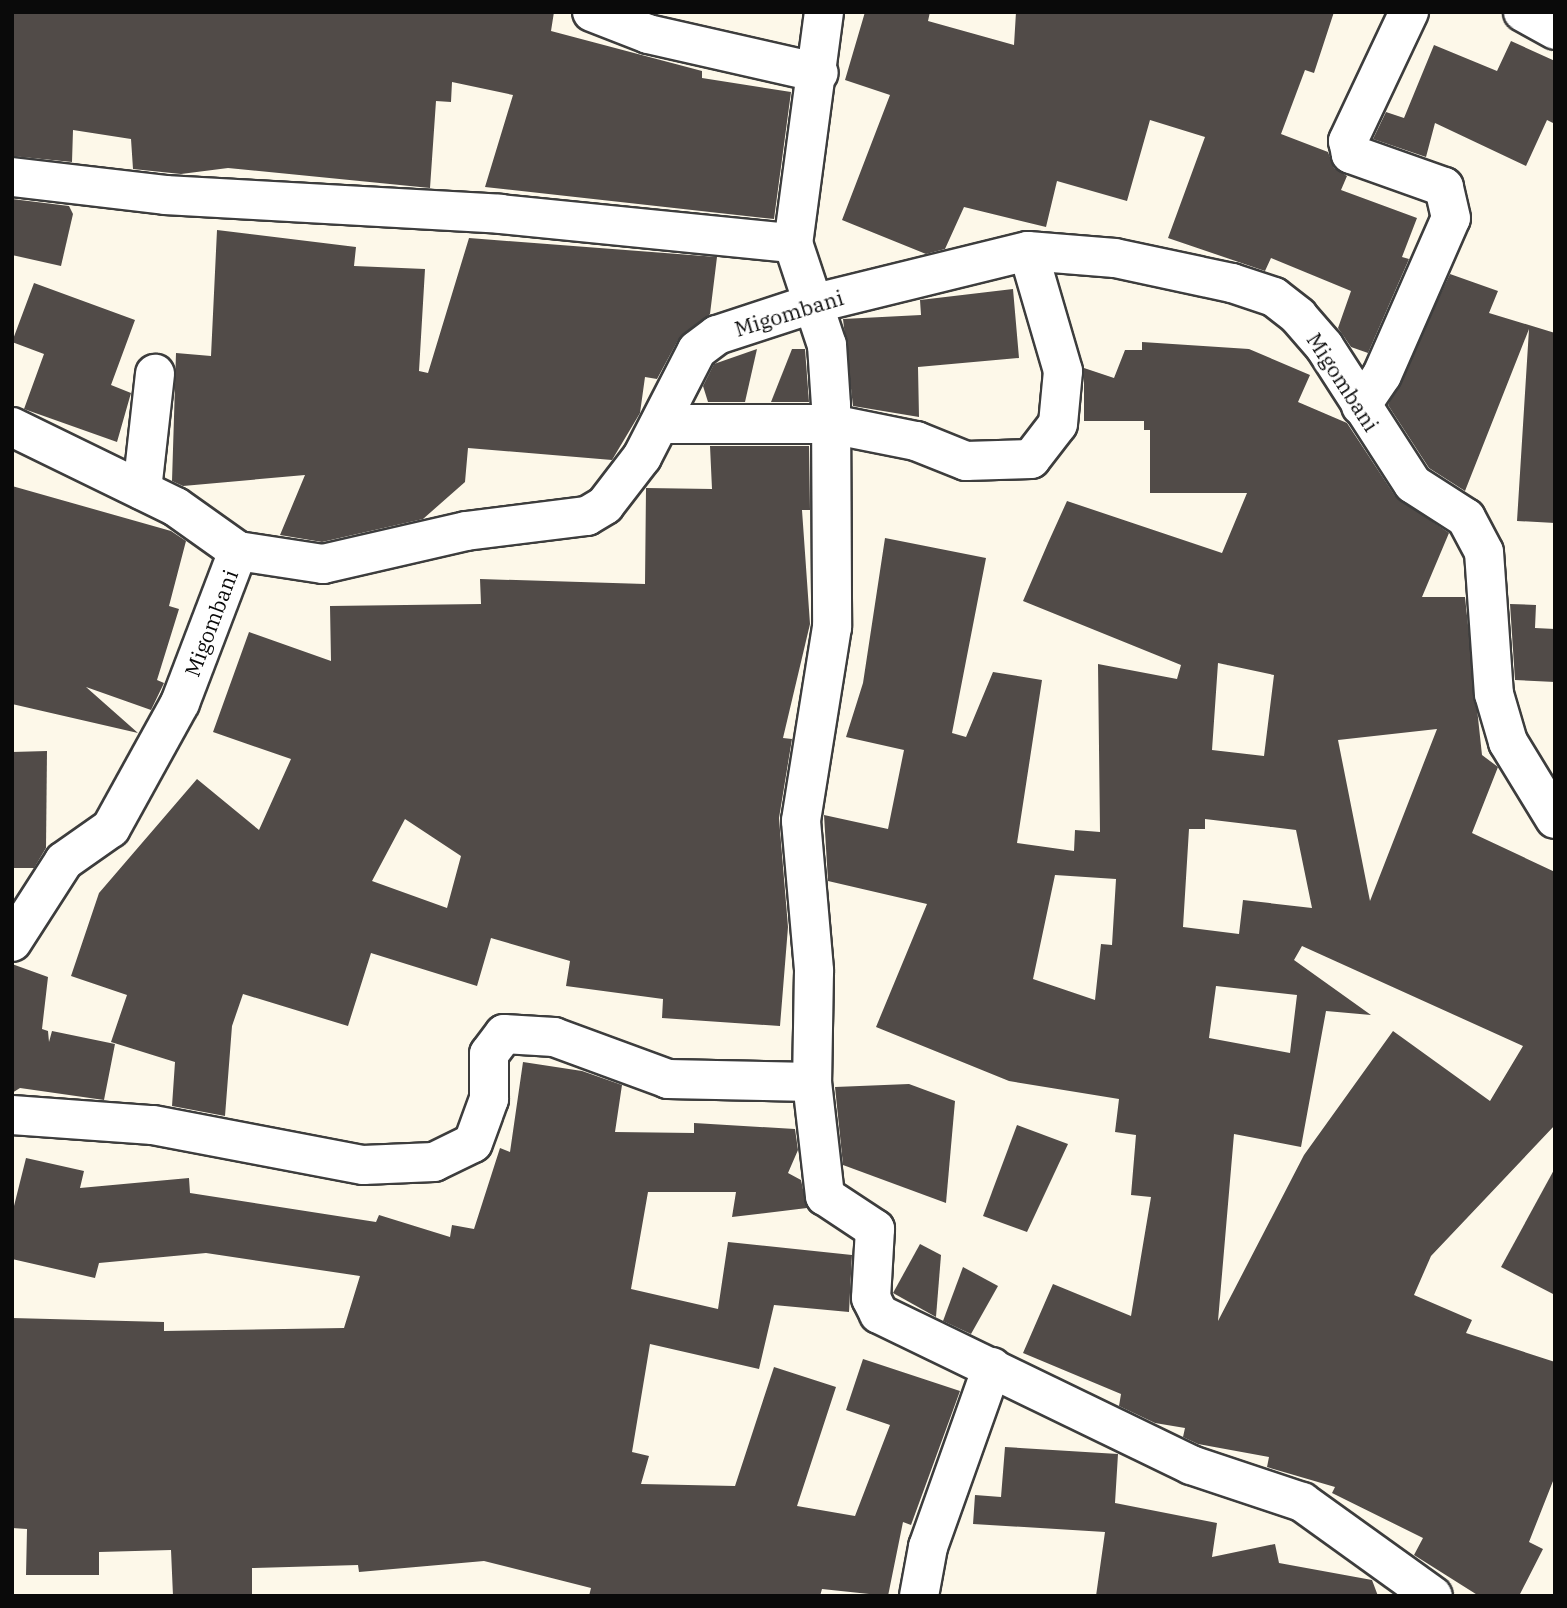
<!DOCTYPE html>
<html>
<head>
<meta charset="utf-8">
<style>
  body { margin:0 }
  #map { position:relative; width:1567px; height:1608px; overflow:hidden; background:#fdf8e9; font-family:"IBM Plex Serif",serif }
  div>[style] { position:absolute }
  .building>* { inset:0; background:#514b48 }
  .roads { filter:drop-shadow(2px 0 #3d3d3d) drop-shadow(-2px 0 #3d3d3d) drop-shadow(0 2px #3d3d3d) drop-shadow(0 -2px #3d3d3d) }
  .minor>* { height:38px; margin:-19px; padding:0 19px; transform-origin:19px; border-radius:19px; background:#fff }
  span { translate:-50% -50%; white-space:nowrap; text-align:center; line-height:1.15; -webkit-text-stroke:7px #fff; paint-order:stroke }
  .street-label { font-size:21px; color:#0a0a0a }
  .frame { position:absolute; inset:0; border:14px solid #0a0a0a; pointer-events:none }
</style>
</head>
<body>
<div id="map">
  <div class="building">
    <div style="clip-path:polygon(12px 12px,554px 12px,551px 31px,702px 71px,702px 78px,791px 92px,774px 219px,485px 187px,513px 95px,452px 82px,451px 102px,436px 101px,430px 188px,228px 168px,181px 174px,133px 169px,131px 139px,73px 130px,72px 162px,12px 156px)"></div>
    <div style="clip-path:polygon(865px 12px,930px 12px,928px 21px,1014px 45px,1016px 12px,1334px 12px,1314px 73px,1305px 70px,1281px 134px,1328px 152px,1334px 168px,1347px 176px,1341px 190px,1417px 218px,1402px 257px,1409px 259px,1368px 353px,1351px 347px,1338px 328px,1351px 291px,1271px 258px,1265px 271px,1168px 238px,1205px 137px,1150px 120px,1127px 201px,1057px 181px,1046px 227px,964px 207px,945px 249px,926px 254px,842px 220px,890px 95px,845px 80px)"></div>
    <div style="clip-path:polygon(1511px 41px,1555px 61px,1555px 124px,1547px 120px,1526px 166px,1435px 123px,1426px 157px,1373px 139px,1386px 112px,1404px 118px,1434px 45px,1497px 71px)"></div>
    <div style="clip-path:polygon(12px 199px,69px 206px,73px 214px,61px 266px,12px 255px)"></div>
    <div style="clip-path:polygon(217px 230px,356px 247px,354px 266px,425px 269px,419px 371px,428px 373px,469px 238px,717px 257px,710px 314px,678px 340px,657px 379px,645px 377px,640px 413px,612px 460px,468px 448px,465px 482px,423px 519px,322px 542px,280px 535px,305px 475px,183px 486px,172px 481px,176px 353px,211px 356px)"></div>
    <div style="clip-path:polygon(1450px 274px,1498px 291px,1489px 313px,1555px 333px,1555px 523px,1517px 521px,1529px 329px,1465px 491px,1429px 468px,1388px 405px)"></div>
    <div style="clip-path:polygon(34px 283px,135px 320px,111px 385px,131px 393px,117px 442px,24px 409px,44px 354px,12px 342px)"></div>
    <div style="clip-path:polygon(1013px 289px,1019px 358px,918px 367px,919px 417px,853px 406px,843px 319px,921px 315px,920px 300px)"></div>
    <div style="clip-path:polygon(evenodd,1142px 342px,1249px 349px,1310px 375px,1298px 402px,1347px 423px,1395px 496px,1449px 533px,1422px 597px,1465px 597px,1482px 755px,1498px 767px,1472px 833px,1555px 872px,1555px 1125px,1431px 1256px,1414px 1295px,1472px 1320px,1466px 1333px,1555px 1362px,1555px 1476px,1529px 1542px,1543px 1549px,1519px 1596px,1479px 1596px,1414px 1555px,1423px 1538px,1332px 1493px,1335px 1487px,1267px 1467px,1269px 1457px,1198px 1444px,1183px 1437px,1185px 1428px,1155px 1423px,1119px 1406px,1121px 1394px,1023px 1353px,1053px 1284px,1131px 1316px,1151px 1197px,1131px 1195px,1136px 1135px,1115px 1132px,1119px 1099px,1009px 1081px,876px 1027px,927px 904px,828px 881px,824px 815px,888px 829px,904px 750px,846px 737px,863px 683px,885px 538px,986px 558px,952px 733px,966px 737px,993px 672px,1042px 680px,1017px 843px,1074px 851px,1075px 830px,1100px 832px,1098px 664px,1177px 679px,1181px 665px,1023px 601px,1048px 543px,1067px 501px,1222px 553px,1247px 493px,1150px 493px,1150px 430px,1144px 430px,1144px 421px,1084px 421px,1084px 368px,1114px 378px,1125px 350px,1142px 350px,1142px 342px,1218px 663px,1274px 675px,1264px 756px,1212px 750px,1218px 663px,1142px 342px,1437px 729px,1370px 901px,1338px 740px,1437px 729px,1142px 342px,1205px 819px,1296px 830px,1312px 908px,1243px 900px,1239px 934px,1183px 927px,1189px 829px,1205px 829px,1205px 819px,1142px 342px,1055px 875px,1116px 879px,1112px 945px,1101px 944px,1095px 1000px,1033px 979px,1055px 875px,1142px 342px,1302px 946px,1523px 1046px,1490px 1101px,1393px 1031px,1304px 1155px,1218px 1321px,1234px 1134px,1301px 1147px,1326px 1011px,1371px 1015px,1294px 960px,1302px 946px,1142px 342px,1216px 986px,1297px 995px,1290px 1053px,1209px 1038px,1216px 986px)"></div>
    <div style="clip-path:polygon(757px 349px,745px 402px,708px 402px,703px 386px,714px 364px)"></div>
    <div style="clip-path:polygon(792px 349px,805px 349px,809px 402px,771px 402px)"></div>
    <div style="clip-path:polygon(evenodd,710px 446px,809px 446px,810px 510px,802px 510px,810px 624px,783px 738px,792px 739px,779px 818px,788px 927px,780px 1026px,662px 1018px,663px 999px,566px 986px,570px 961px,491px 938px,477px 986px,371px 953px,348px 1026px,243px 994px,232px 1026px,225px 1116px,172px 1106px,175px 1062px,111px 1042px,127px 995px,71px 976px,99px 893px,197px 779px,259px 830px,291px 759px,213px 732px,249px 632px,331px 661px,330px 606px,481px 604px,480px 579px,645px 584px,646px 488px,712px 489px,710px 446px,405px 819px,461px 856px,447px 908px,372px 881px,405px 819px)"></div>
    <div style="clip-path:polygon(12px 486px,171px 531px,186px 541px,169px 606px,179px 609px,157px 680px,164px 683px,151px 710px,86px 687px,138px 733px,12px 704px)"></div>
    <div style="clip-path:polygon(1510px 604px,1536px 605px,1535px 628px,1555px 629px,1555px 682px,1515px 680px)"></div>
    <div style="clip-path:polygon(47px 751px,46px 848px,34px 868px,12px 868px,12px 752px)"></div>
    <div style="clip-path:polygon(12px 964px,48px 977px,42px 1029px,48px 1031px,49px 1042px,52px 1031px,115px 1044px,104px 1100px,20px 1088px,12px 1093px)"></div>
    <div style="clip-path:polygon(523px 1062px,582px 1071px,622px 1085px,615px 1132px,694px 1133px,694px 1123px,795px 1129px,798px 1150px,788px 1173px,801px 1180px,807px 1208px,732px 1217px,736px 1192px,648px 1192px,631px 1289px,718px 1309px,728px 1242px,852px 1255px,849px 1312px,774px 1305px,759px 1369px,650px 1344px,632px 1452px,649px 1456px,641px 1484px,735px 1486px,774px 1367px,836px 1387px,797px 1506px,855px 1516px,890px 1425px,846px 1410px,863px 1359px,960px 1391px,911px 1525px,903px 1522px,888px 1596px,822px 1589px,820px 1596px,589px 1596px,591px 1588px,484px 1561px,359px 1572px,358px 1565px,252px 1568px,252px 1596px,173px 1596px,171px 1550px,99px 1552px,99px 1575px,26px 1575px,27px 1529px,12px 1528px,12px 1318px,164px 1322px,164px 1331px,344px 1328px,360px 1276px,206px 1253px,99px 1263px,95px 1278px,12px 1259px,12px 1214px,26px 1158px,84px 1171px,80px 1188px,189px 1178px,190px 1193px,376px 1222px,379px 1215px,450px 1237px,452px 1225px,474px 1229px,500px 1148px,510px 1152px)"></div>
    <div style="clip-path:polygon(909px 1084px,955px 1101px,946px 1203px,843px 1165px,835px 1087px)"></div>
    <div style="clip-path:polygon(1017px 1125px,1068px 1144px,1027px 1232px,983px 1216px)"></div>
    <div style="clip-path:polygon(1555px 1168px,1555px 1295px,1501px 1267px)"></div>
    <div style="clip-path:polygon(920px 1244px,941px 1255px,936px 1317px,893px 1293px)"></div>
    <div style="clip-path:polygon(963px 1267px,998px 1286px,971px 1334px,943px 1321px)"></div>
    <div style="clip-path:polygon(1005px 1447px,1118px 1454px,1115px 1503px,1217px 1523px,1212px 1557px,1275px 1544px,1279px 1563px,1372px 1580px,1378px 1596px,1096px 1596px,1105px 1532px,973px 1524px,975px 1495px,1001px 1497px)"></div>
  </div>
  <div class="roads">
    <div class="minor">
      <div style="left:592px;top:12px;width:60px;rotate:21.4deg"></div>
      <div style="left:648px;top:34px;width:175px;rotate:12.8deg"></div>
      <div style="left:824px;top:12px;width:233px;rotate:97.6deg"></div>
      <div style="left:793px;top:243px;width:108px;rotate:71.6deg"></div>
      <div style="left:827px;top:345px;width:60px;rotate:86.2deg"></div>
      <div style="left:831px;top:405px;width:222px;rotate:89.7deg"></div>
      <div style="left:832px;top:627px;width:196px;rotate:99.1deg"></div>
      <div style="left:801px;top:821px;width:151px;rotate:85deg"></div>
      <div style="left:814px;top:971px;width:111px;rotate:91deg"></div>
      <div style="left:812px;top:1082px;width:115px;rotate:83.5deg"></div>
      <div style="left:825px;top:1196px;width:60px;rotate:33.4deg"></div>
      <div style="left:875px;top:1229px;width:69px;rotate:93.3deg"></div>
      <div style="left:871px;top:1298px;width:18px;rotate:63deg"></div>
      <div style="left:879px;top:1314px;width:347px;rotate:25.8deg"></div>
      <div style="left:1191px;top:1465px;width:117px;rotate:18.4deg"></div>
      <div style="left:1302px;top:1502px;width:161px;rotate:35.7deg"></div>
      <div style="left:1523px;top:12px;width:37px;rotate:29deg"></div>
      <div style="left:12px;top:177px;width:154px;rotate:6.7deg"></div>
      <div style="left:165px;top:195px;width:336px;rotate:3.2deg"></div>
      <div style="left:500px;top:214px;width:294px;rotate:5.7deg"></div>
      <div style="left:1361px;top:406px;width:37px;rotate:-56deg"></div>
      <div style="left:1382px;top:375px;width:171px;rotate:-66.3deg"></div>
      <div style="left:1451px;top:218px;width:32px;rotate:-103deg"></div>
      <div style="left:1444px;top:187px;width:99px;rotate:-160.5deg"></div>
      <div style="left:1351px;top:154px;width:13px;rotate:-103deg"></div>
      <div style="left:1348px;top:141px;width:143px;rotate:-64.7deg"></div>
      <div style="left:661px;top:424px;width:170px"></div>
      <div style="left:831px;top:424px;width:87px;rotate:11.3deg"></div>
      <div style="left:916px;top:441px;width:54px;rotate:21.8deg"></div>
      <div style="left:966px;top:461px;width:65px;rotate:-1.8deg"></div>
      <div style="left:1031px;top:459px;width:44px;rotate:-52.4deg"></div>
      <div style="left:1058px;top:424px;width:53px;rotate:-84.6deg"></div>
      <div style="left:1063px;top:371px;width:125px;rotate:-106.3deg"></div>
      <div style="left:12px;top:427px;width:182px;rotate:26deg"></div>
      <div style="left:176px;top:507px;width:76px;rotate:35.4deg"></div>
      <div style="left:238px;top:551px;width:86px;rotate:8.7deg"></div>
      <div style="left:323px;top:564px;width:147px;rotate:-13deg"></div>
      <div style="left:466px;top:531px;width:122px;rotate:-7.1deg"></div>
      <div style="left:587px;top:516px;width:21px;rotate:-31deg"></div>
      <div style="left:605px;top:505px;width:61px;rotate:-52.4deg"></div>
      <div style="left:642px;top:457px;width:120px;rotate:-62.8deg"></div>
      <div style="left:697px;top:350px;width:25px;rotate:-37deg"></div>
      <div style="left:717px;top:335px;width:100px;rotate:-18.1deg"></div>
      <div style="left:812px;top:304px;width:222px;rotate:-13.8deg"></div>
      <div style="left:1028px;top:251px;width:87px;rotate:4.6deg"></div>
      <div style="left:1115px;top:258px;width:120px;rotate:12.1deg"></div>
      <div style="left:1232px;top:283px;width:44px;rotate:18.4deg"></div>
      <div style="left:1274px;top:297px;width:31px;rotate:38deg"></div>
      <div style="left:1298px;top:316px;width:40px;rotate:49deg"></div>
      <div style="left:1324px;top:346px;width:164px;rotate:57.2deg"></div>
      <div style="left:1413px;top:484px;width:63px;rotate:32.7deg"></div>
      <div style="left:1466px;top:518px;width:38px;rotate:62deg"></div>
      <div style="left:1484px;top:552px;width:142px;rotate:86deg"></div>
      <div style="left:1494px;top:694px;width:50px;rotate:73.7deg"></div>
      <div style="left:1508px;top:742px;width:90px;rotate:58.6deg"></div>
      <div style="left:142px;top:490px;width:117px;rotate:-83.6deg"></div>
      <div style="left:12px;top:942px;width:96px;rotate:-57.3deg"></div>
      <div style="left:64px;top:861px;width:57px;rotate:-35.1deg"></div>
      <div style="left:111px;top:828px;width:143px;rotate:-61.1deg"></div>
      <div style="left:180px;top:703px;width:163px;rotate:-69.1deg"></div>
      <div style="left:12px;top:1115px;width:141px;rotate:4.1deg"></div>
      <div style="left:153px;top:1125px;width:214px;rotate:10.8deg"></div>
      <div style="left:363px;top:1165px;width:71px;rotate:-2.4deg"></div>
      <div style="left:434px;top:1162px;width:43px;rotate:-26deg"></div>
      <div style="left:473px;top:1143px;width:47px;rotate:-70deg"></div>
      <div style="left:489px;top:1099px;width:45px;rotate:-90deg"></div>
      <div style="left:489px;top:1054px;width:25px;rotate:-53deg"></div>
      <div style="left:504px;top:1034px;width:50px;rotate:3.4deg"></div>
      <div style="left:554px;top:1037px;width:121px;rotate:20.2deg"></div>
      <div style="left:668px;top:1079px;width:144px;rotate:1.2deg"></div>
      <div style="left:919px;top:1596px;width:50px;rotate:-79.6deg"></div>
      <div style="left:928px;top:1547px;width:191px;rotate:-70.4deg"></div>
    </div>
  </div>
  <div class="street-label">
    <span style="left:789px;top:313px;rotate:-17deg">Migombani</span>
    <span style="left:1343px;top:382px;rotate:57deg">Migombani</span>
    <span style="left:211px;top:623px;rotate:-69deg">Migombani</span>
  </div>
  <div class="frame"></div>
</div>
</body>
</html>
